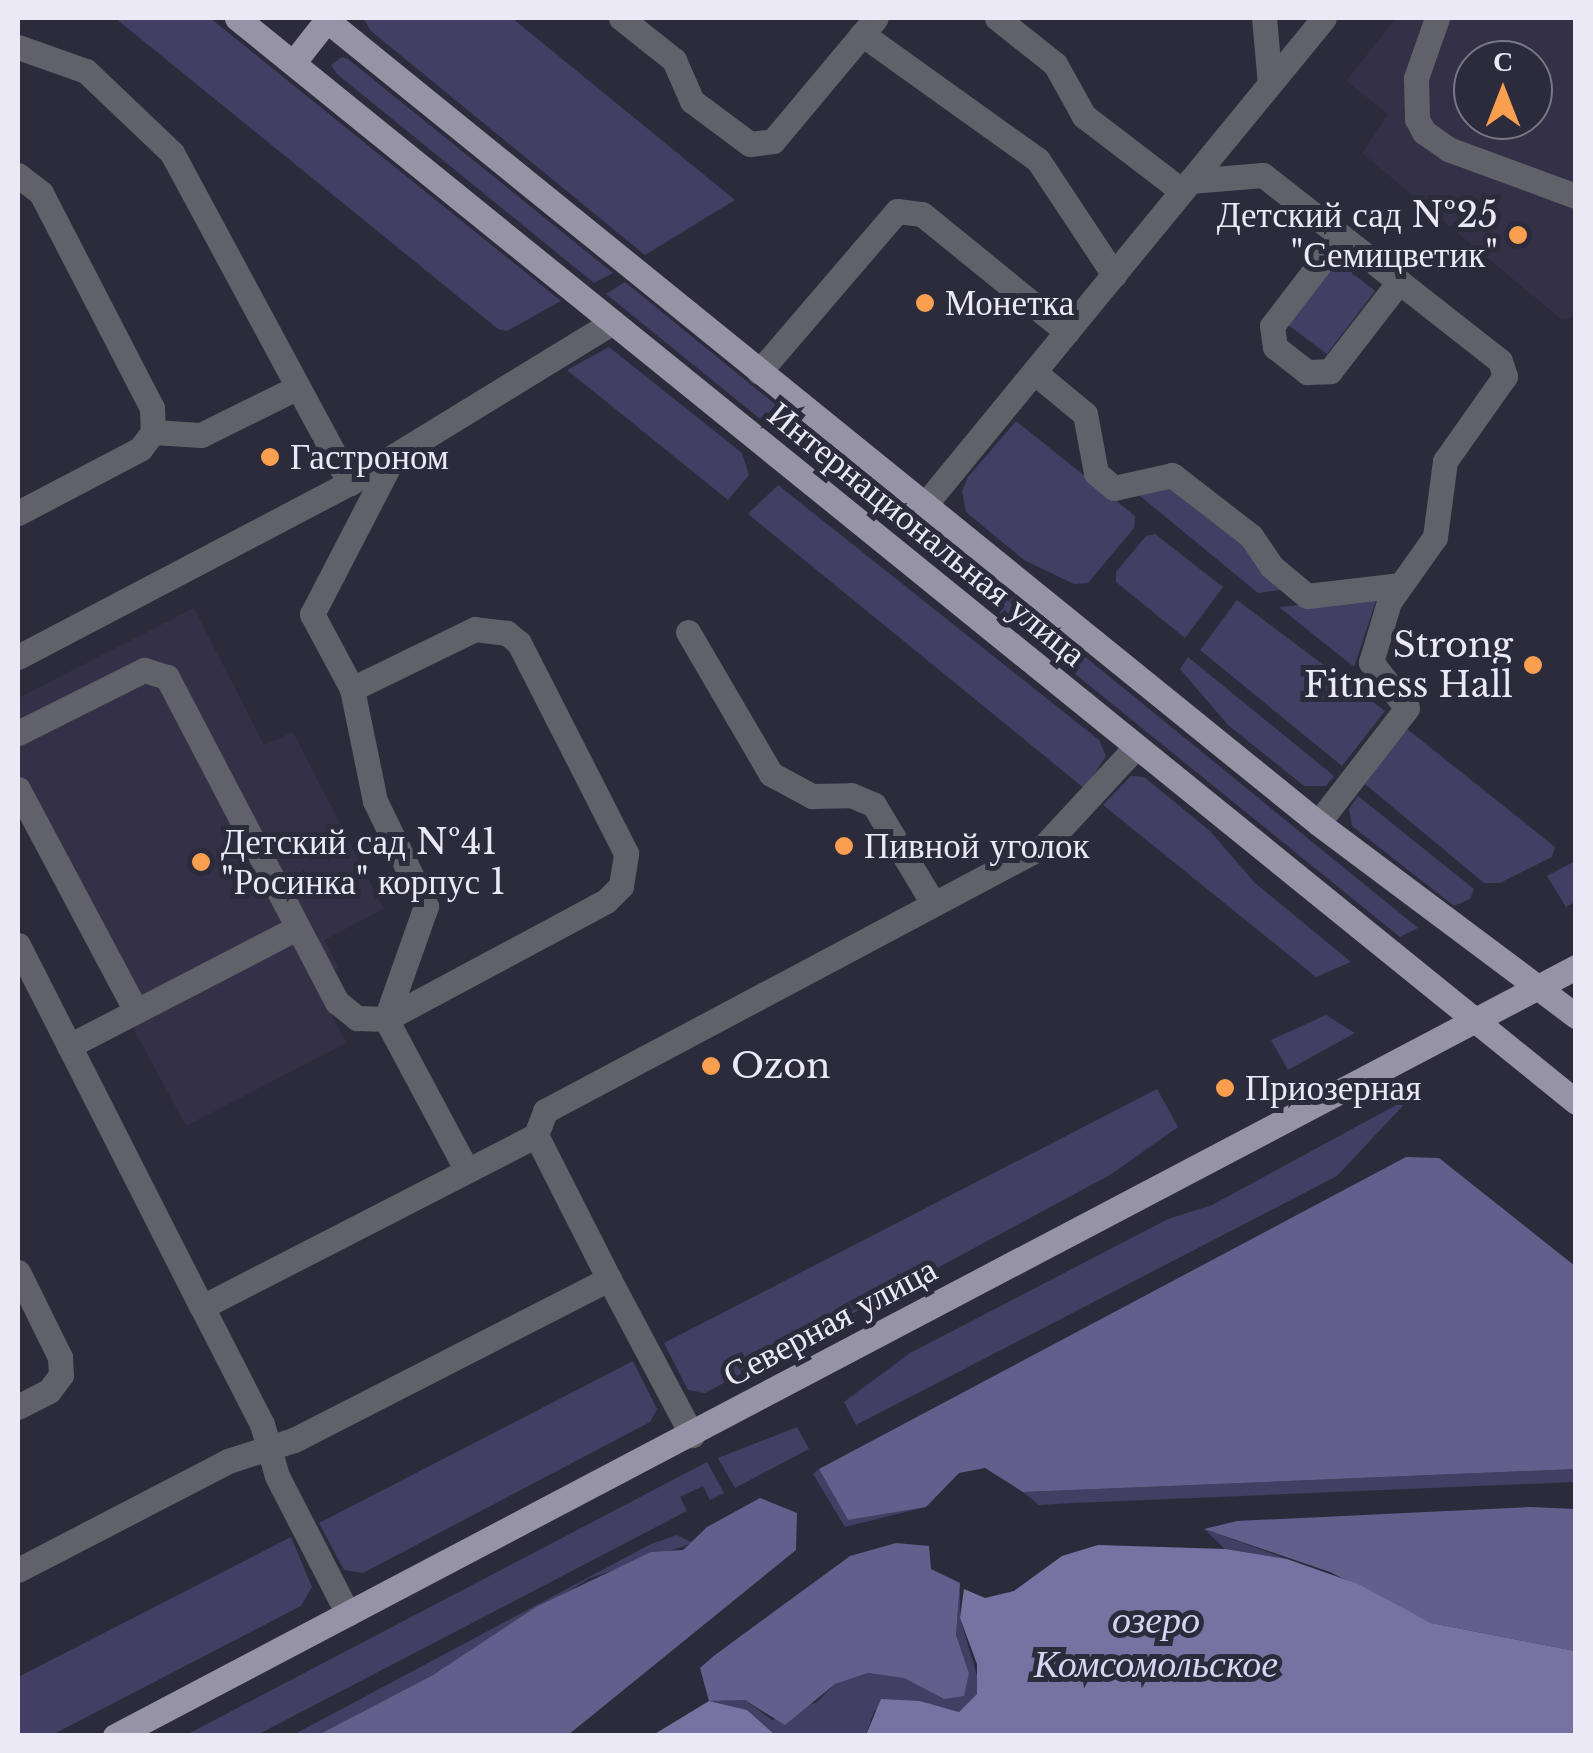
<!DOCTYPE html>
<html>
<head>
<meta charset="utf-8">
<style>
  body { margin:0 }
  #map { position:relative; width:1593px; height:1753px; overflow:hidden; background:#2c2b3b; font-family:"Libre Baskerville",serif }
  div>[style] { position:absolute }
  .built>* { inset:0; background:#333047 }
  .green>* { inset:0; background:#433e63 }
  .forest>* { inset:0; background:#645e8d }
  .water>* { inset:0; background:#7772a2 }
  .minor>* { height:25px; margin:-12.5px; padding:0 12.5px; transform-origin:12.5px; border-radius:12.5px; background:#616169 }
  .major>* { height:25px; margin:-12.5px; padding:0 12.5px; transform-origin:12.5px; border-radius:12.5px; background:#9593a5 }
  .dots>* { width:28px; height:28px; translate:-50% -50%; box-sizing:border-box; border:5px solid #2c2b3b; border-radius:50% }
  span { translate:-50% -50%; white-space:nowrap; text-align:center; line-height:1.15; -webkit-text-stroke:10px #2c2b3b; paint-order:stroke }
  .poi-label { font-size:35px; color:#eae9f5 }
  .right { translate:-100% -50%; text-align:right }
  .left { translate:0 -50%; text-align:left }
  .street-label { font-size:35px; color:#eae9f5 }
  .water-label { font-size:38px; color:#d7d5f3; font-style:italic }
  .frame { position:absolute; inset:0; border:20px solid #eae9f5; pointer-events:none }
  .north { position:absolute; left:1453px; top:40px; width:100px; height:100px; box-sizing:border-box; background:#2c2b3b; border:2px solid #787785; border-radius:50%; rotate:0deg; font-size:28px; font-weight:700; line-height:40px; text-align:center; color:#eae9f5 }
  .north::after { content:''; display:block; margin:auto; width:35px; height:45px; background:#fa9f4f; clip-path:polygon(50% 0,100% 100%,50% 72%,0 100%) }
</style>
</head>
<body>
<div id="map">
  <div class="built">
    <div style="clip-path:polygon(evenodd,1396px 18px,1575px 18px,1575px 316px,1562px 320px,1362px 153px,1388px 114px,1346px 81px,1396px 18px,1473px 60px,1533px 60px,1533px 120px,1473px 120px,1473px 60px)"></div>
    <div style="clip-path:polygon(194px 608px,264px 745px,293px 732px,384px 909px,324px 940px,338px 968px,314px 980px,346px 1043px,186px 1126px,18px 815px,18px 698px)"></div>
  </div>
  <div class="green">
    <div style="clip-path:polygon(115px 18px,210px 18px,561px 301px,507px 331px,498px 329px)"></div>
    <div style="clip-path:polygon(363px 18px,512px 18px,735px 200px,645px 255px,371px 31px)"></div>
    <div style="clip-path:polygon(342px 57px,348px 59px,613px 273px,594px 283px,337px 74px,331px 65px)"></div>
    <div style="clip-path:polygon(1337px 261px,1375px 291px,1327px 354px,1288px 325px)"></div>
    <div style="clip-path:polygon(625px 282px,1418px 928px,1400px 937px,606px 294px)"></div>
    <div style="clip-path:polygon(609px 347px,742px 453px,749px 475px,728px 500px,567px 370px)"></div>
    <div style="clip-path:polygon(1016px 421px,1135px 516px,1134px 528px,1088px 583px,1074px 584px,1024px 560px,966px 512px,962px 491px,968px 477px)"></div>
    <div style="clip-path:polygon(1169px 483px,1245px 544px,1287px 589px,1258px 593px,1134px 491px)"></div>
    <div style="clip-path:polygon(778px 485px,1099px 740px,1106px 756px,1085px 789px,748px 514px)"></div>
    <div style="clip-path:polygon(1155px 534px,1223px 587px,1185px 638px,1116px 582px,1116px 572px,1146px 536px)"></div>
    <div style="clip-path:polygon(1377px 598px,1354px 667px,1279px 607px)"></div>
    <div style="clip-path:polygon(1237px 600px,1385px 711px,1342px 766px,1200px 650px)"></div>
    <div style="clip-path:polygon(1188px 657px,1334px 776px,1326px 786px,1304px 786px,1228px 725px,1180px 669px)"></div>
    <div style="clip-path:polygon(1406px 728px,1555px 847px,1552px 857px,1500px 883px,1484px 883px,1365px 784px)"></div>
    <div style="clip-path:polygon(1131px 776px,1144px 777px,1210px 831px,1255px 883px,1351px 962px,1316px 977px,1103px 805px)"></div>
    <div style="clip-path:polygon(1358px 796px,1474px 889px,1470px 899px,1454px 906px,1352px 826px,1349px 809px)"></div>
    <div style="clip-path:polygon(1575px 861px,1575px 902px,1566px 907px,1547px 876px)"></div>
    <div style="clip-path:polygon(1326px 1015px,1355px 1033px,1288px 1070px,1271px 1040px)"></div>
    <div style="clip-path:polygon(1157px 1089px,1178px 1127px,1110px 1175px,705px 1393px,688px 1390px,664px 1343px)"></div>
    <div style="clip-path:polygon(1411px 1097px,1337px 1176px,856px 1425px,844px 1402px,910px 1353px,1168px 1219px,1212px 1205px)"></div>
    <div style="clip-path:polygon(633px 1361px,657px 1409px,650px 1422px,363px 1573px,344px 1570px,319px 1523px)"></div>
    <div style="clip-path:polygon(797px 1427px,809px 1449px,735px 1488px,718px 1458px)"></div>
    <div style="clip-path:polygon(707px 1462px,724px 1493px,710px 1500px,703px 1486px,680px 1497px,687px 1511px,257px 1735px,186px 1735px)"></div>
    <div style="clip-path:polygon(819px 1469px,848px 1520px,926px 1507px,845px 1527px,813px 1474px)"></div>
    <div style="clip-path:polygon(1576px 1469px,1575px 1482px,1073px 1503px,1039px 1505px,1023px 1492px)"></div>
    <div style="clip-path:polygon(1204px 1529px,1287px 1559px,1225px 1549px)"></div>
    <div style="clip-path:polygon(677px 1535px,693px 1543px,590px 1578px,433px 1675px,318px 1735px,291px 1736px,651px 1544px)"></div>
    <div style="clip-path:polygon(291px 1537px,312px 1587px,301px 1606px,52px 1735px,18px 1735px,18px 1677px)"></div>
    <div style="clip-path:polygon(960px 1583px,960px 1618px,978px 1679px,977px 1694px,959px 1712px,920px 1701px,874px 1711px,866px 1735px,775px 1736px,747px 1710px,709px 1701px,745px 1700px,772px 1720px,817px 1702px,835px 1684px,868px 1673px,904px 1678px,944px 1699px,969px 1673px,956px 1635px)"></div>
  </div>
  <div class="forest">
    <div style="clip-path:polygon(1406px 1157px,1439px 1158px,1575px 1266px,1575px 1469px,1023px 1492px,985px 1468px,959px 1473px,926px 1507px,848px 1520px,819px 1469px)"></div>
    <div style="clip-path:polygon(760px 1498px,797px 1513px,796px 1550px,568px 1735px,318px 1735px,433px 1675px,536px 1607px,651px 1552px,683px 1550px,707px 1527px)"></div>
    <div style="clip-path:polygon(1530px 1507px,1575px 1509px,1575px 1651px,1431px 1623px,1330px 1572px,1204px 1529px,1237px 1521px)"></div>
    <div style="clip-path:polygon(896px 1543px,929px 1546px,931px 1569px,960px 1583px,956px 1635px,969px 1673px,964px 1696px,944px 1699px,904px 1678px,868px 1673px,835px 1684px,785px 1725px,745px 1700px,709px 1701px,700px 1668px,715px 1655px,850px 1556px)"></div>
  </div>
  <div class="water">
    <div style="clip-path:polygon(1098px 1545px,1225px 1549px,1287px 1559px,1358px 1584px,1431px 1623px,1575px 1651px,1575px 1735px,866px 1735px,881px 1699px,920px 1701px,959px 1712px,977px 1694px,977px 1664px,960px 1618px,964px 1589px,985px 1598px,1014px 1591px,1062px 1556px)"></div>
    <div style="clip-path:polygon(709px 1701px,747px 1710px,775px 1735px,653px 1735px)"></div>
  </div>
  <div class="minor">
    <div style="left:621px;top:18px;width:68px;rotate:38.4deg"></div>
    <div style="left:674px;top:60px;width:45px;rotate:66.3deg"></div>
    <div style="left:692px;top:101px;width:72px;rotate:36.6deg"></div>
    <div style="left:750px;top:144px;width:23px;rotate:-7deg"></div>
    <div style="left:773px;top:141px;width:160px;rotate:-50.1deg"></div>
    <div style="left:997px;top:18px;width:74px;rotate:38.4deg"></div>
    <div style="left:1055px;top:64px;width:60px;rotate:60.9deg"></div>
    <div style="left:1084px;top:116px;width:123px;rotate:37.4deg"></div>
    <div style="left:1264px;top:18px;width:66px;rotate:84.8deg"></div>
    <div style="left:1437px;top:18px;width:64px;rotate:109.3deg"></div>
    <div style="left:1416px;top:78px;width:41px;rotate:88.6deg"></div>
    <div style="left:1417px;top:119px;width:15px;rotate:62deg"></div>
    <div style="left:1424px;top:132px;width:29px;rotate:35deg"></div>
    <div style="left:1448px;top:149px;width:136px;rotate:20.2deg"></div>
    <div style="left:862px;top:34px;width:216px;rotate:35.6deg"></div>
    <div style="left:1038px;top:160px;width:138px;rotate:56.5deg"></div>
    <div style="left:18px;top:47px;width:72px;rotate:19.4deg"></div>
    <div style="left:86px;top:71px;width:119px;rotate:43.6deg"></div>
    <div style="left:172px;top:153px;width:375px;rotate:61.7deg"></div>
    <div style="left:350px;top:483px;width:308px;rotate:-31.5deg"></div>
    <div style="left:18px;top:175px;width:29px;rotate:38deg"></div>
    <div style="left:41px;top:193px;width:242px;rotate:62.7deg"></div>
    <div style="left:152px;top:408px;width:24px;rotate:88deg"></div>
    <div style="left:153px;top:432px;width:21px;rotate:127deg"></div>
    <div style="left:140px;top:449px;width:138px;rotate:152.3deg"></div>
    <div style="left:1190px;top:181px;width:73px;rotate:-4.7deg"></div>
    <div style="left:1263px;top:175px;width:301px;rotate:38.1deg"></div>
    <div style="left:1500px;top:361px;width:16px;rotate:72deg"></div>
    <div style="left:1505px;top:376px;width:104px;rotate:125.2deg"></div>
    <div style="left:1445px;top:461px;width:77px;rotate:97.5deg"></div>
    <div style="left:1435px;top:537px;width:80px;rotate:125.3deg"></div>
    <div style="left:1389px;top:602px;width:63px;rotate:106.7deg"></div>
    <div style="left:1371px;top:662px;width:58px;rotate:52deg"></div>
    <div style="left:1407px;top:708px;width:145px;rotate:127.7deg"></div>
    <div style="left:1341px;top:236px;width:113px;rotate:127.5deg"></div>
    <div style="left:1272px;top:326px;width:21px;rotate:82deg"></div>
    <div style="left:1275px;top:347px;width:41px;rotate:38deg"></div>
    <div style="left:1307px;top:372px;width:23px;rotate:-2deg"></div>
    <div style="left:1330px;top:371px;width:113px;rotate:-52.2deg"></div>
    <div style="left:759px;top:372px;width:212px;rotate:-49.4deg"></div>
    <div style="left:897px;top:211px;width:25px;rotate:7deg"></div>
    <div style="left:922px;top:214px;width:187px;rotate:39.1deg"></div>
    <div style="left:1034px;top:372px;width:66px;rotate:39.5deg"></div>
    <div style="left:1085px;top:414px;width:60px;rotate:79.4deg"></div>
    <div style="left:1096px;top:473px;width:23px;rotate:40deg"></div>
    <div style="left:1114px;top:488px;width:59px;rotate:-12.6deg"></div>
    <div style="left:1172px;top:475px;width:100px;rotate:37.7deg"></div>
    <div style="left:1251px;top:536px;width:36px;rotate:56deg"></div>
    <div style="left:1271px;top:566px;width:47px;rotate:39.8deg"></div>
    <div style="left:1307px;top:596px;width:94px;rotate:-6.7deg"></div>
    <div style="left:153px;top:432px;width:48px;rotate:3.6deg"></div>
    <div style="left:201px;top:435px;width:108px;rotate:-26.3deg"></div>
    <div style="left:393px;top:458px;width:176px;rotate:117.4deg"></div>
    <div style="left:312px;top:614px;width:85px;rotate:61.9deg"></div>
    <div style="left:352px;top:689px;width:114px;rotate:78.4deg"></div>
    <div style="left:375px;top:801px;width:117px;rotate:64.1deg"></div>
    <div style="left:426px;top:906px;width:120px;rotate:109.5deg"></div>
    <div style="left:386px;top:1019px;width:172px;rotate:61.9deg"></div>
    <div style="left:923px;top:507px;width:632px;rotate:-50.65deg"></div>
    <div style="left:688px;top:632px;width:164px;rotate:59.7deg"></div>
    <div style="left:771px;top:774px;width:47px;rotate:28.2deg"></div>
    <div style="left:812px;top:796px;width:39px;rotate:-1deg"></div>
    <div style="left:851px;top:795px;width:25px;rotate:23deg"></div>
    <div style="left:874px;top:805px;width:114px;rotate:59deg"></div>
    <div style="left:18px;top:657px;width:375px;rotate:-27.7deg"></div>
    <div style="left:18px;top:733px;width:141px;rotate:-26.6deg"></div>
    <div style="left:144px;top:670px;width:24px;rotate:17deg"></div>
    <div style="left:167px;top:677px;width:367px;rotate:62.4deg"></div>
    <div style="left:337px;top:1002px;width:26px;rotate:39deg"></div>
    <div style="left:357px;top:1018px;width:29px;rotate:2deg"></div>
    <div style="left:386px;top:1019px;width:250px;rotate:-28.2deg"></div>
    <div style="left:606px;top:901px;width:21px;rotate:-45deg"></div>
    <div style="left:621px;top:886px;width:33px;rotate:-81deg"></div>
    <div style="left:626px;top:853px;width:236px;rotate:-117deg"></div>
    <div style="left:519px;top:643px;width:16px;rotate:-140deg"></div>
    <div style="left:507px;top:633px;width:32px;rotate:-173deg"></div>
    <div style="left:475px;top:629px;width:137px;rotate:154deg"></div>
    <div style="left:18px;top:789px;width:251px;rotate:62deg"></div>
    <div style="left:18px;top:945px;width:406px;rotate:63.1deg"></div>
    <div style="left:202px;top:1307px;width:376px;rotate:-27.2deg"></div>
    <div style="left:69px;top:1046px;width:257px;rotate:-27.4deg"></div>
    <div style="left:18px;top:1272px;width:95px;rotate:63.7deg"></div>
    <div style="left:60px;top:1357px;width:18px;rotate:87deg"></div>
    <div style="left:61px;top:1375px;width:20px;rotate:127deg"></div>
    <div style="left:49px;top:1391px;width:35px;rotate:153deg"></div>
    <div style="left:609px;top:1279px;width:161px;rotate:-116.9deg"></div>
    <div style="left:536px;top:1135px;width:26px;rotate:-69deg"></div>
    <div style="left:545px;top:1111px;width:566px;rotate:-28.01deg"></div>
    <div style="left:1045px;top:845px;width:131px;rotate:-47.2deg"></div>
    <div style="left:202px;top:1307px;width:131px;rotate:62.9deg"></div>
    <div style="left:262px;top:1424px;width:54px;rotate:73.9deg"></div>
    <div style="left:277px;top:1476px;width:155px;rotate:62.8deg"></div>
    <div style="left:18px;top:1570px;width:237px;rotate:-27.4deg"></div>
    <div style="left:228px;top:1461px;width:69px;rotate:-17.7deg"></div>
    <div style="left:294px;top:1440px;width:354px;rotate:-27.1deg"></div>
    <div style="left:609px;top:1279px;width:177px;rotate:62deg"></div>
  </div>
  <div class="major">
    <div style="left:237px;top:18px;width:1723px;rotate:38.99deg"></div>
    <div style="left:324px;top:18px;width:1279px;rotate:39deg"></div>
    <div style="left:1318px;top:823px;width:322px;rotate:36.8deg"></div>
    <div style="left:293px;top:63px;width:55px;rotate:-51.7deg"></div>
    <div style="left:115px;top:1736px;width:1651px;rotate:-27.76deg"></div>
  </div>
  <div class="dots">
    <div style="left:1518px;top:235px;background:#fa9f4f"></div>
    <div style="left:925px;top:303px;background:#fa9f4f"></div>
    <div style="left:270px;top:457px;background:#fa9f4f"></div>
    <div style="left:1533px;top:665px;background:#fa9f4f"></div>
    <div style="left:844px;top:846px;background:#fa9f4f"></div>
    <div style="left:201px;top:862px;background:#fa9f4f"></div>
    <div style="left:711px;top:1066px;background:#fa9f4f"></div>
    <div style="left:1225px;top:1088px;background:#fa9f4f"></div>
  </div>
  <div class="poi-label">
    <span class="right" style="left:1498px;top:235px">Детский сад №25<br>"Семицветик"</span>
    <span class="left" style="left:945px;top:303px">Монетка</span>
    <span class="left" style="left:290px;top:457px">Гастроном</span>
    <span class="right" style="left:1513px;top:665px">Strong<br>Fitness Hall</span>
    <span class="left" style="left:221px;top:862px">Детский сад №41<br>"Росинка" корпус 1</span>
    <span class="left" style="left:864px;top:846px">Пивной уголок</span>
    <span class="left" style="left:731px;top:1066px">Ozon</span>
    <span class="left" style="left:1245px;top:1088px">Приозерная</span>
  </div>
  <div class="street-label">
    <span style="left:927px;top:534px;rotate:39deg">Интернациональная улица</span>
    <span style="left:830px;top:1322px;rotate:-28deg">Северная улица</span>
  </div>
  <div class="water-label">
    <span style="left:1156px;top:1642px">озеро<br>Комсомольское</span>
  </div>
  <div class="frame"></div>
  <div class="north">С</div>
</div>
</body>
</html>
